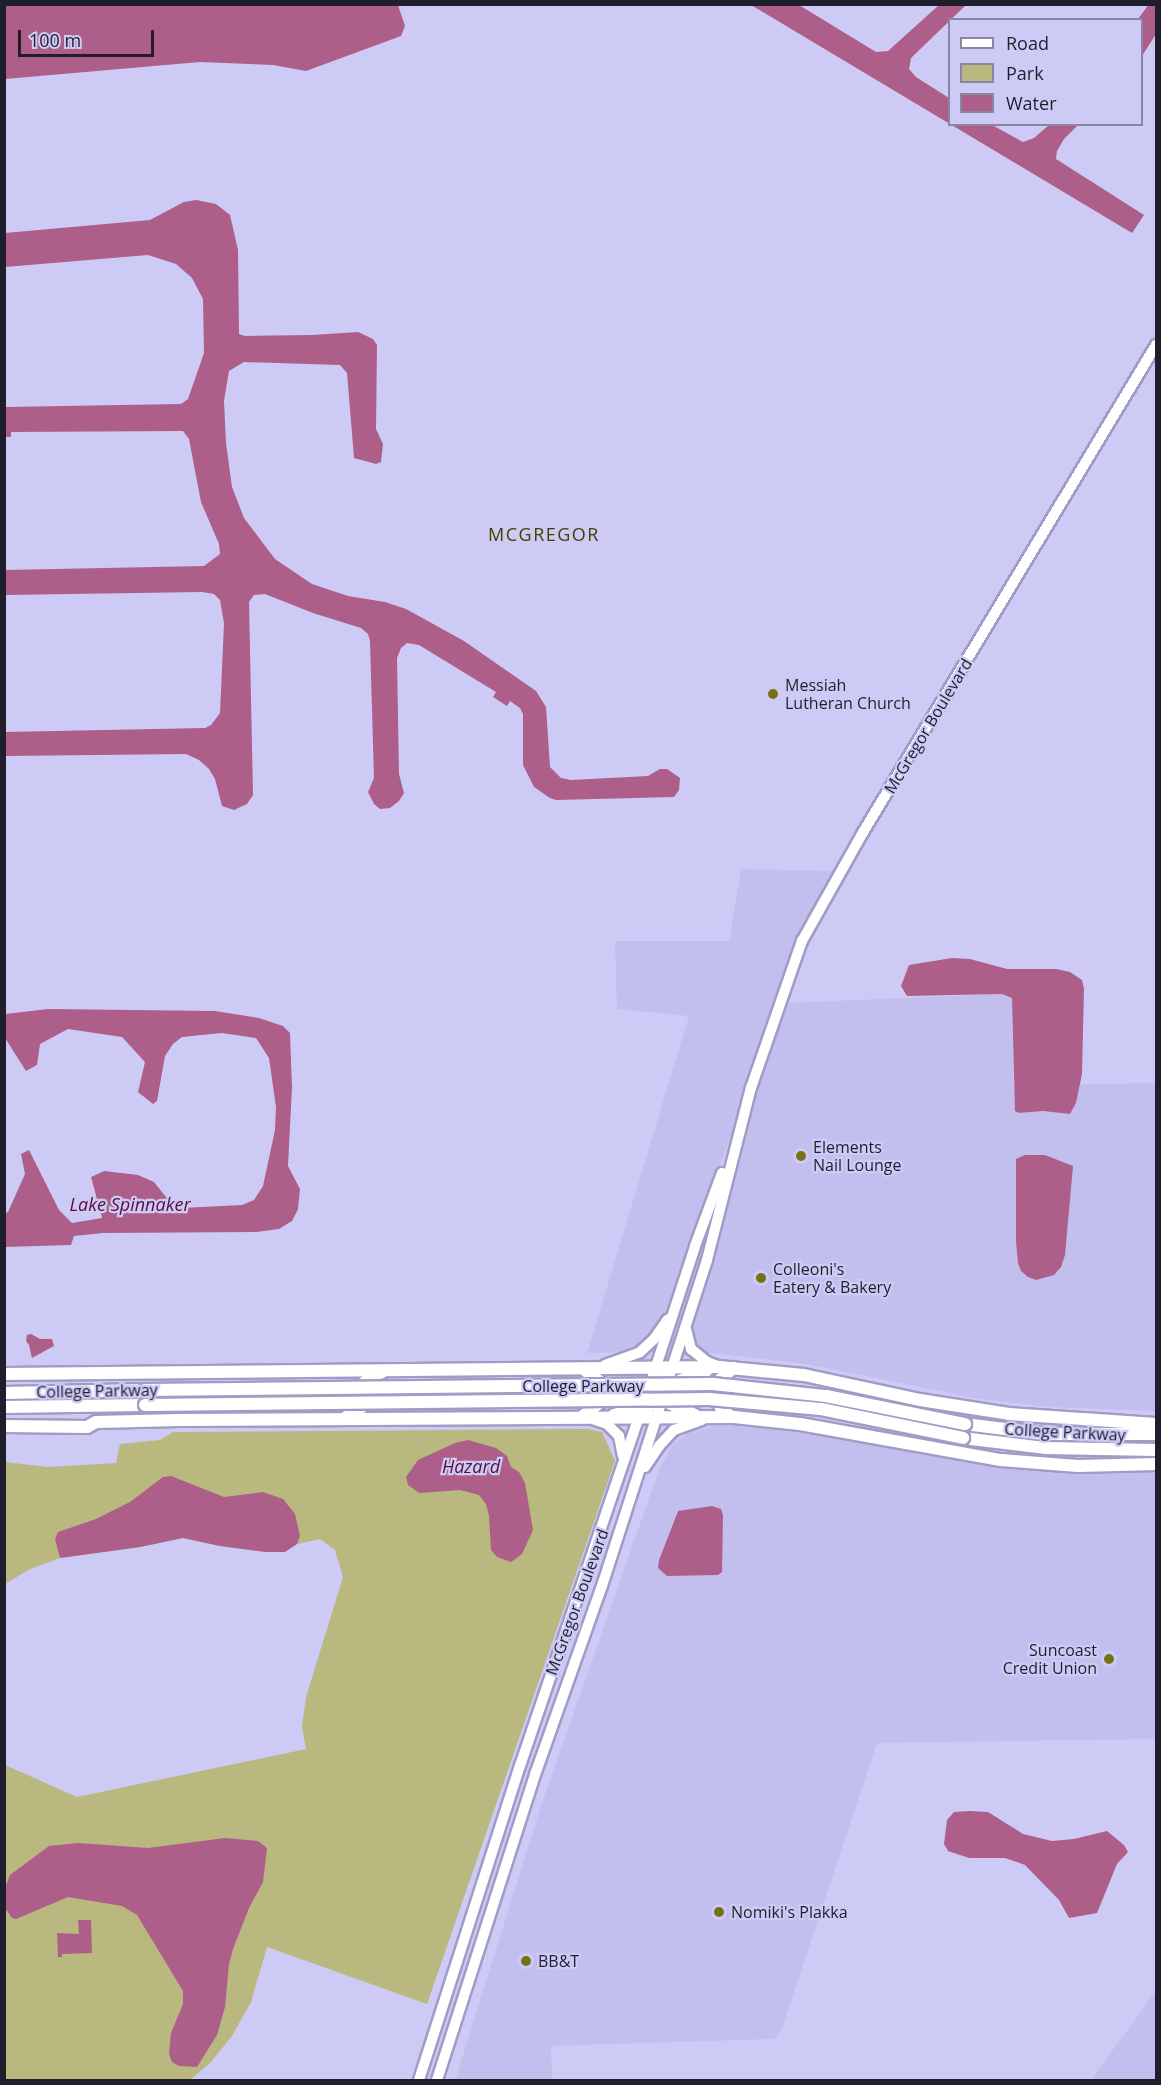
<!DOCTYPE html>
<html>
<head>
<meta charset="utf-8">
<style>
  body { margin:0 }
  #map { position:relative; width:1161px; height:2085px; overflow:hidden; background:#cdcbf5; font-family:"Open Sans",sans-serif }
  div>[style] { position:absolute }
  .built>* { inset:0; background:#c2bfef }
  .green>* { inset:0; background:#b9b87e }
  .water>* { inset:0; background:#ad5e89 }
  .roads { filter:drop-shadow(2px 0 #9f9dc5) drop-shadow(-2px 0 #9f9dc5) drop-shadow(0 2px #9f9dc5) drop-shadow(0 -2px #9f9dc5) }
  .secondary>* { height:10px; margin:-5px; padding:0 5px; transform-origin:5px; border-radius:5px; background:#fff }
  .primary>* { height:12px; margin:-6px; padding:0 6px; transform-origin:6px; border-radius:6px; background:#fff }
  .bridges { filter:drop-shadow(2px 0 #9f9dc5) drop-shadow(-2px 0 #9f9dc5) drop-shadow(0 2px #9f9dc5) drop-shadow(0 -2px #9f9dc5) }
  .primary-bridge>* { height:12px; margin:-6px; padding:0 6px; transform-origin:6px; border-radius:6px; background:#fff }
  .dots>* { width:16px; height:16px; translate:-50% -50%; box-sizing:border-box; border:3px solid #cdcbf5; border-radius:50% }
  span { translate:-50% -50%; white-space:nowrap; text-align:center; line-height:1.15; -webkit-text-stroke:4.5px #cdcbf5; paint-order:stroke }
  .poi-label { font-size:16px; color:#1f1e2d }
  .left { translate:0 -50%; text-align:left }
  .right { translate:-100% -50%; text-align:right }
  .street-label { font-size:16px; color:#1f1e2d }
  .neighbourhood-label { font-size:18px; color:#434100; letter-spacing:1.5px }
  .water-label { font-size:18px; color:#580d3c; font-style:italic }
  .frame { position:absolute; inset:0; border:6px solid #1f1e2d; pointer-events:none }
  .legend { position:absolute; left:948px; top:18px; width:195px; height:108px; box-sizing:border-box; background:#cdcbf5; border:2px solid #8786a5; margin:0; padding:8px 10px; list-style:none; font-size:18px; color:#1f1e2d }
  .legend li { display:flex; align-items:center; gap:12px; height:30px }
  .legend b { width:30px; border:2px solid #8786a5 }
  .scale { position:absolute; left:18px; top:30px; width:136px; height:27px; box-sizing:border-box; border:3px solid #1f1e2d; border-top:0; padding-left:8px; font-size:18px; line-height:21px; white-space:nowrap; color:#1f1e2d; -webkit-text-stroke:4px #cdcbf5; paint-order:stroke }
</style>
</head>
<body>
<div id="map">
  <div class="built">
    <div style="clip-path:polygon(741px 869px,835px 871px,798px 939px,785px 971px,736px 1123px,692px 1239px,672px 1301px,651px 1335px,637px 1347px,629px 1352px,587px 1353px,689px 1016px,617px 1009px,615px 941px,729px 941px)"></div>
    <div style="clip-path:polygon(evenodd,1002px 994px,1012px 998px,1014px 1090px,1015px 1110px,1019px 1113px,1043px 1111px,1070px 1114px,1076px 1103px,1080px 1084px,1156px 1083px,1156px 1411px,1049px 1407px,979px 1399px,806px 1364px,702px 1352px,695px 1345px,691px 1326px,756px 1090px,784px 1003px,1002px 994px,1066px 1223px,1065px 1255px,1018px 1263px,1066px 1223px)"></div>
    <div style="clip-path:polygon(evenodd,723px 1424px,839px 1437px,997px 1468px,1078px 1471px,1156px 1469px,1156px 1739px,877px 1743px,781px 2031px,775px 2039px,551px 2046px,552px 2080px,455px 2080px,541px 1806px,660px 1467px,674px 1443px,688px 1433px,723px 1424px,721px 1509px,722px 1572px,718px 1575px,659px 1560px,677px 1511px,721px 1509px)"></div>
    <div style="clip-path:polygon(1156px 1988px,1156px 2080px,1091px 2080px,1155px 1992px)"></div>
  </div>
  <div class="green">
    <div style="clip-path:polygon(588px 1429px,602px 1432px,615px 1461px,427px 2004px,267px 1947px,251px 2002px,232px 2036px,211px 2062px,190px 2080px,5px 2080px,5px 1765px,77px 1797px,306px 1749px,302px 1726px,306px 1697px,343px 1577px,335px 1550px,320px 1539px,297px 1544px,285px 1552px,266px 1552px,220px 1546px,183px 1538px,140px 1547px,60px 1558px,30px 1569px,5px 1584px,5px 1462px,48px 1467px,116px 1463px,120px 1444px,160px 1440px,173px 1432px)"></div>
  </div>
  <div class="water">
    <div style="clip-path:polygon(5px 4px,398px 5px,405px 26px,401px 36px,306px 71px,273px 65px,200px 62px,5px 79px)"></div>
    <div style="clip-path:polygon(1149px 4px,1156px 5px,1156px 34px,1142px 56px,1142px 20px,1138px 19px)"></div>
    <div style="clip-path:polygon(751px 5px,799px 5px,876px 52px,888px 51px,939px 5px,966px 5px,911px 58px,909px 69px,916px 77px,949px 98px,950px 124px)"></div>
    <div style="clip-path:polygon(950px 124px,992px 125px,1023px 142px,1034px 138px,1049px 125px,1078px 125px,1064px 139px,1057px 151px,1056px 159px,1144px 215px,1132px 233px)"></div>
    <div style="clip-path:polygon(196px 200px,216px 204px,230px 215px,238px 250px,239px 334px,245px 336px,312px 335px,358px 332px,373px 339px,377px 345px,376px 429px,383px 444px,381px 462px,376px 464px,354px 458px,347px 373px,340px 365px,244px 362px,229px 371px,224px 401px,226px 443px,232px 487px,244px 518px,275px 559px,312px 584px,348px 596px,385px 602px,406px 609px,464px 641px,536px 691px,546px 707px,550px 767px,561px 778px,571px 780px,648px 776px,660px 769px,667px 769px,680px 778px,679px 790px,674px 797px,556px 800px,550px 798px,534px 787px,523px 765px,523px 714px,520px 708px,510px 701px,507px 706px,493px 697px,496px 692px,419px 645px,407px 643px,401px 648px,397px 658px,399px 774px,404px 793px,399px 801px,390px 808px,380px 809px,374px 804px,368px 792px,374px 778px,370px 641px,368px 634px,361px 628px,313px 613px,265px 594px,254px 595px,249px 602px,253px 795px,247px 804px,234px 810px,222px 806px,215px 779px,209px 769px,199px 760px,186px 754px,5px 756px,5px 732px,205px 728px,211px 725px,220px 713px,224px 623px,220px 600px,214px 594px,202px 592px,4px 595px,5px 570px,204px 566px,220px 554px,219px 544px,201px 502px,189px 439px,183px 431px,11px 432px,11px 437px,5px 437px,5px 407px,181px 404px,188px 399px,204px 353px,203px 299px,192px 278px,176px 264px,148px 255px,5px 267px,5px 233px,150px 220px,184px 202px)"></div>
    <div style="clip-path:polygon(952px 958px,970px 959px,1007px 969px,1056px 969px,1070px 972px,1082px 980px,1084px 989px,1082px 1074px,1076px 1103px,1070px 1114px,1043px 1111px,1019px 1113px,1015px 1111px,1012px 998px,1002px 994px,907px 996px,901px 986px,909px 965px)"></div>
    <div style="clip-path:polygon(48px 1009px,215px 1011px,259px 1018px,283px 1026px,290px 1033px,292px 1087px,288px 1166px,300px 1189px,298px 1209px,292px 1221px,279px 1229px,256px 1232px,103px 1233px,74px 1236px,71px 1245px,5px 1247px,5px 1213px,8px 1212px,25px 1174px,21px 1154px,29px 1150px,59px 1210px,72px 1223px,102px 1218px,91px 1177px,104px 1171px,138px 1175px,154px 1182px,170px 1202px,181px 1208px,242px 1205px,254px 1200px,263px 1186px,275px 1130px,276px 1107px,269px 1058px,256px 1038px,222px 1033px,182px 1037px,173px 1044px,165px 1056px,157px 1101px,153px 1104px,138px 1092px,145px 1062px,122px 1037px,68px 1029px,40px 1044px,37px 1065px,26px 1071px,5px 1038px,5px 1014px)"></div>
    <div style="clip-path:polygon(1025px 1155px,1045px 1155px,1073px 1166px,1065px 1255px,1061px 1267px,1054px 1275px,1036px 1280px,1028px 1277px,1021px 1271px,1018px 1263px,1016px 1242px,1016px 1159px)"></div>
    <div style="clip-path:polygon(31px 1334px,40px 1339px,52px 1339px,54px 1346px,32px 1358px,29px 1345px,26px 1341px,27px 1335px)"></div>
    <div style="clip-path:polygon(468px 1440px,496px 1448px,507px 1456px,511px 1467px,519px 1472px,525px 1483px,533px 1530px,522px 1554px,511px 1562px,497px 1557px,491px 1550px,489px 1516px,486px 1504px,479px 1495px,460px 1490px,419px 1493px,408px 1485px,406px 1477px,418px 1460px,455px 1443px)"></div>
    <div style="clip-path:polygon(171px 1476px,224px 1497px,263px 1492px,283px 1499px,295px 1514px,300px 1536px,297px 1544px,285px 1552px,266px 1552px,220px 1546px,183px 1538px,140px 1547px,60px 1558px,55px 1539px,58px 1532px,96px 1519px,130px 1502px,163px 1477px)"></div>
    <div style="clip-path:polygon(712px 1506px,721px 1509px,723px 1515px,722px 1572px,718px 1575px,667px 1576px,658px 1568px,659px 1560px,678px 1511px)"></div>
    <div style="clip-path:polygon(970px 1811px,988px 1812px,1023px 1834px,1052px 1841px,1074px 1839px,1107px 1831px,1124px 1845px,1128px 1852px,1117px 1864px,1097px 1913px,1069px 1918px,1059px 1900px,1025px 1865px,1005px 1858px,969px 1858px,948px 1851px,944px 1844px,947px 1820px,954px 1812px)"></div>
    <div style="clip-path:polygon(225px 1838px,258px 1841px,267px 1848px,263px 1882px,249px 1908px,233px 1949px,229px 1964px,225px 2007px,217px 2035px,197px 2067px,179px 2066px,172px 2062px,169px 2054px,171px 2033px,183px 2004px,183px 1991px,137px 1915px,122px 1906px,68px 1897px,16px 1919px,12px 1918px,5px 1908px,5px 1888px,10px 1875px,49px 1846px,78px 1843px,148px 1848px)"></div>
    <div style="clip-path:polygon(78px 1920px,91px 1920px,92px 1953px,62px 1954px,62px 1957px,58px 1957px,57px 1933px,79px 1934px)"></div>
  </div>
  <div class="roads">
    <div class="secondary">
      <div style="left:686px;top:1329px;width:21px;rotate:76deg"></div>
      <div style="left:691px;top:1349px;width:21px;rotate:39deg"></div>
      <div style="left:707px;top:1362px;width:12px;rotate:20deg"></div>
      <div style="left:605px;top:1365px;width:37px;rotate:-20deg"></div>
      <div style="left:640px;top:1352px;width:19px;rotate:-43deg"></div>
      <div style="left:654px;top:1339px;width:24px;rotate:-55deg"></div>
      <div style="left:670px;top:1374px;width:120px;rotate:-72deg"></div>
      <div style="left:707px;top:1260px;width:178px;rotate:-75.7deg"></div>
      <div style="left:751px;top:1088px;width:156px;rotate:-70.9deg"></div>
      <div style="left:802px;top:941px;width:123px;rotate:-60.7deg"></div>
      <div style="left:862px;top:834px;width:571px;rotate:-58.98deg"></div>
      <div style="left:648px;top:1391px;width:152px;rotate:-72deg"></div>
      <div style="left:695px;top:1246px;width:78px;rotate:-69.7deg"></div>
      <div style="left:595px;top:1420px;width:13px;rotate:18deg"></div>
      <div style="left:607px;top:1424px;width:17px;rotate:45deg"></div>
      <div style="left:619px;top:1436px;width:20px;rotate:79deg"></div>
      <div style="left:645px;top:1467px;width:25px;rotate:-56deg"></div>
      <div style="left:659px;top:1446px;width:22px;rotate:-47deg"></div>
      <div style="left:674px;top:1430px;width:30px;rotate:-20deg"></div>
      <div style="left:419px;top:2080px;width:330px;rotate:-72.2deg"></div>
      <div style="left:520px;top:1766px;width:375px;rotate:-71.2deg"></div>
      <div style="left:437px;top:2080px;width:324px;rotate:-72.2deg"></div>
      <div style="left:536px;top:1772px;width:197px;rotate:-70.5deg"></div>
      <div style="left:602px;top:1586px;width:202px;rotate:-72.1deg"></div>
    </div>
    <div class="primary">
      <div style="left:4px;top:1374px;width:715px;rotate:-0.56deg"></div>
      <div style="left:719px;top:1367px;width:85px;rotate:5.4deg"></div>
      <div style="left:804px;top:1375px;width:119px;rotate:12.2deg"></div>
      <div style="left:920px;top:1400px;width:90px;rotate:8.9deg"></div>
      <div style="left:1009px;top:1414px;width:147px;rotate:3.9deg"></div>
      <div style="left:4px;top:1393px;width:141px;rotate:-1.2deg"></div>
      <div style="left:662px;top:1394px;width:11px;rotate:52deg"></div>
      <div style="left:669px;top:1403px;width:29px;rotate:25deg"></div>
      <div style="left:4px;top:1407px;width:141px;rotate:-0.8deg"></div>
      <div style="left:614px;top:1415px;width:11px;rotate:-15deg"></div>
      <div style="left:625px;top:1412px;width:24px;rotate:-33deg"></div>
      <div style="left:645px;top:1399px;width:43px;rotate:-48.8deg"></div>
      <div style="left:583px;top:1416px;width:22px;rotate:-39deg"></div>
      <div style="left:600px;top:1402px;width:10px;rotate:-79deg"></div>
      <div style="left:602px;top:1392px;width:10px;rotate:-101deg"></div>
      <div style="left:600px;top:1382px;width:21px;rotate:-141deg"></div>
      <div style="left:731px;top:1417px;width:13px;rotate:-138deg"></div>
      <div style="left:721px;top:1408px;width:13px;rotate:-113deg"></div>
      <div style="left:716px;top:1396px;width:16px;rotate:-76deg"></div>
      <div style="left:720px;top:1380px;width:18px;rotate:-43deg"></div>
      <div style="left:345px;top:1418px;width:22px;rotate:-34deg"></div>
      <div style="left:363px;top:1406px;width:22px;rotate:-90deg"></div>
      <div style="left:363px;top:1384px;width:13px;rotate:-42deg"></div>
      <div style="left:373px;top:1375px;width:9px;rotate:-18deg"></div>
      <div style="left:638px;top:1419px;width:43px;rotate:-49.7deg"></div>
      <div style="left:666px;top:1386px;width:43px;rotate:-20.6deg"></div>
      <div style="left:965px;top:1424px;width:80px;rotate:7.2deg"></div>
      <div style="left:1044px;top:1434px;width:112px"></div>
      <div style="left:4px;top:1426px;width:83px;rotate:0.7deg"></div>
      <div style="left:87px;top:1427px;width:10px;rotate:-29deg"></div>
      <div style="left:96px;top:1422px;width:83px;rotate:-1.4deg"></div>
      <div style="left:179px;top:1420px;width:555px;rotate:-0.31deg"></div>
      <div style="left:734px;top:1417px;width:66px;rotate:6.1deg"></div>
      <div style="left:800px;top:1424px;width:204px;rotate:10.2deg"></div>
      <div style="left:1001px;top:1460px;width:77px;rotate:4.5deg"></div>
      <div style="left:1078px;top:1466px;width:78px;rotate:-1.5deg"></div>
      <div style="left:963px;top:1438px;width:84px;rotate:6.9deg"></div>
      <div style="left:1046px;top:1448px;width:110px;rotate:1deg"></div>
    </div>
  </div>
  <div class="bridges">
    <div class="primary-bridge">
      <div style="left:145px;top:1390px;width:568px;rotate:-0.61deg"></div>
      <div style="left:713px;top:1384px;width:114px;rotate:6.1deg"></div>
      <div style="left:826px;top:1396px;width:142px;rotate:11.4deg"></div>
      <div style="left:145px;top:1405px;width:564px;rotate:-0.61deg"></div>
      <div style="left:709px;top:1399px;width:112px;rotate:5.1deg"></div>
      <div style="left:821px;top:1409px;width:145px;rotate:11.5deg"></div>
    </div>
  </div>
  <div class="dots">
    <div style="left:773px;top:694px;background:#757215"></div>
    <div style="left:801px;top:1156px;background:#757215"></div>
    <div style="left:761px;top:1278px;background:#757215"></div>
    <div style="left:1109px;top:1659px;background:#757215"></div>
    <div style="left:719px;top:1912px;background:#757215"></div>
    <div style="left:526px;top:1961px;background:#757215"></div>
  </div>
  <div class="poi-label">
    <span class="left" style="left:785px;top:694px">Messiah<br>Lutheran Church</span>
    <span class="left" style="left:813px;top:1156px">Elements<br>Nail Lounge</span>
    <span class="left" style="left:773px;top:1278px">Colleoni's<br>Eatery &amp; Bakery</span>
    <span class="right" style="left:1097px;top:1659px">Suncoast<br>Credit Union</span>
    <span class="left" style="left:731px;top:1912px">Nomiki's Plakka</span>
    <span class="left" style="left:538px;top:1961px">BB&amp;T</span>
  </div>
  <div class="street-label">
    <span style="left:928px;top:726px;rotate:-59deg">McGregor Boulevard</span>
    <span style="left:583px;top:1386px">College Parkway</span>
    <span style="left:97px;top:1391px;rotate:-1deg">College Parkway</span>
    <span style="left:1065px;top:1432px;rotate:3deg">College Parkway</span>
    <span style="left:577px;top:1602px;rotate:-70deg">McGregor Boulevard</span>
  </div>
  <div class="neighbourhood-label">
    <span style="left:544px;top:534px">MCGREGOR</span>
  </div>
  <div class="water-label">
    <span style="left:130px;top:1204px">Lake Spinnaker</span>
    <span style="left:471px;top:1466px">Hazard</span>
  </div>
  <div class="frame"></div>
  <ul class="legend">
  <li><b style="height:8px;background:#fff"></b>Road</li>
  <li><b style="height:16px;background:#b9b87e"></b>Park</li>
  <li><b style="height:16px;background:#ad5e89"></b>Water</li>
  </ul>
  <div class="scale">100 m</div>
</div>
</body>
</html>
